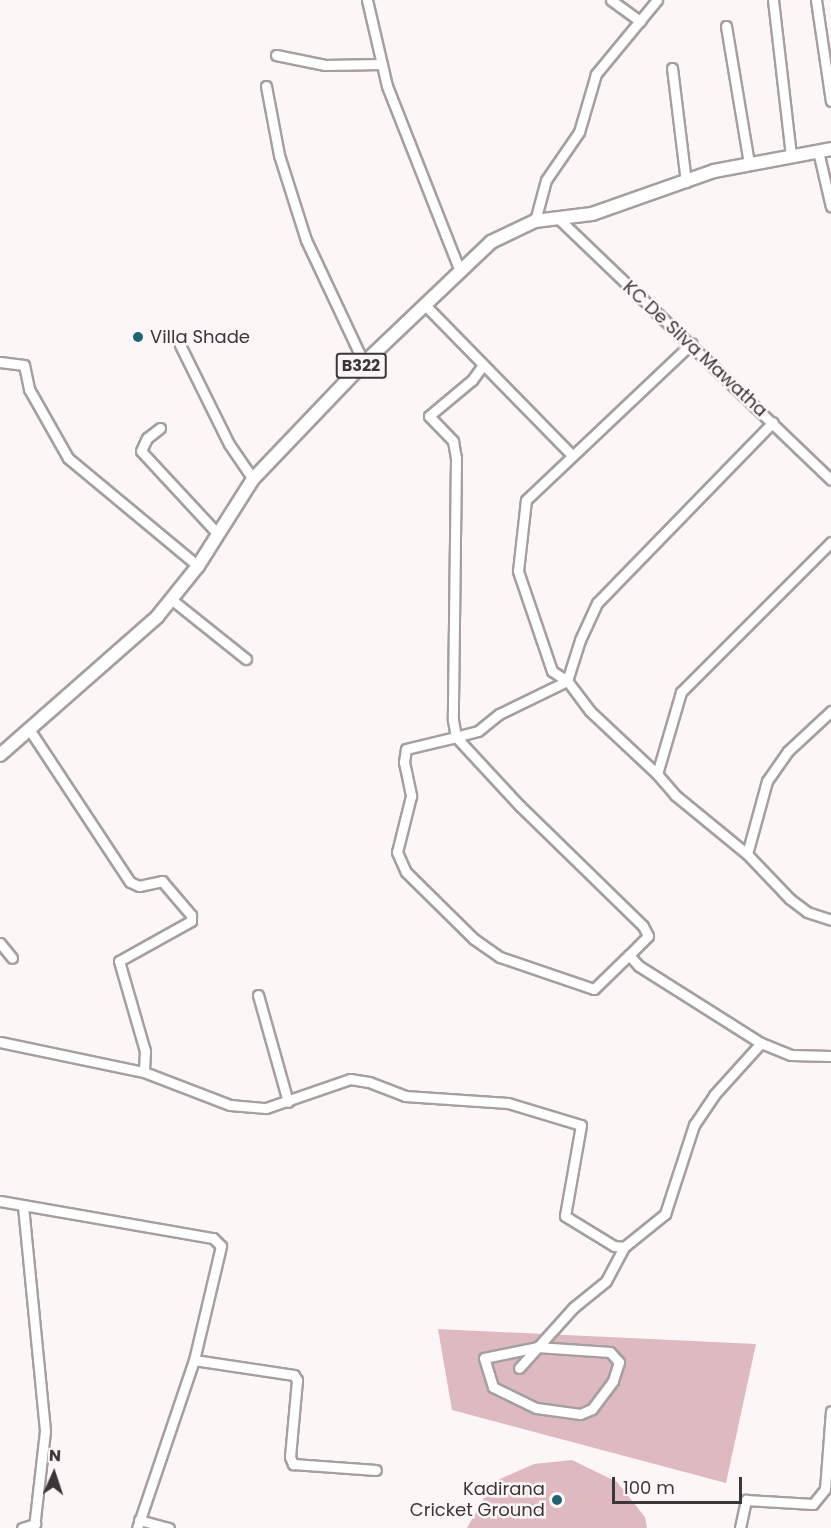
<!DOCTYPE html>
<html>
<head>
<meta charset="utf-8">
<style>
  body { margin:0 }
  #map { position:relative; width:831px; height:1528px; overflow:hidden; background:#fdf6f7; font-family:Poppins,sans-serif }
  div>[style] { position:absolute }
  .green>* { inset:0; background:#dfb9c0 }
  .roads { filter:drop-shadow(2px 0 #a59fa0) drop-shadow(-2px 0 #a59fa0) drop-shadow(0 2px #a59fa0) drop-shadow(0 -2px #a59fa0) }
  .minor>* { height:9px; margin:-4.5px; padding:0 4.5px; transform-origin:4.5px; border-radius:4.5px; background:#fff }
  .major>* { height:12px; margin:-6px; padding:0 6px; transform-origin:6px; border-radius:6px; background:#fff }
  .dots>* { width:16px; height:16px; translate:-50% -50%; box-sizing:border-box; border:3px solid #fdf6f7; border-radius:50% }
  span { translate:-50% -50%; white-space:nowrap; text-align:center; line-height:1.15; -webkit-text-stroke:5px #fdf6f7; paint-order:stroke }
  .shield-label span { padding:2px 4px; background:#fdf6f7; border:2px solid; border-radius:4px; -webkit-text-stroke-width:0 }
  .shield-label { font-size:16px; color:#3a3738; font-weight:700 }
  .poi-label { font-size:18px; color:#3a3738 }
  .left { translate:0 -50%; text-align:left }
  .right { translate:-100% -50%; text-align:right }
  .street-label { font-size:18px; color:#3a3738 }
  .north { position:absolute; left:24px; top:1444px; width:60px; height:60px; -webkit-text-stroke:4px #fdf6f7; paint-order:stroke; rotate:3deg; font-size:16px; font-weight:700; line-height:24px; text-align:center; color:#3a3738 }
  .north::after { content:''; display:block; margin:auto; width:21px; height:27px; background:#3a3738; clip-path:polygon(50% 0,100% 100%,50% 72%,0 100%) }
  .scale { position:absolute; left:612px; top:1477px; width:130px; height:27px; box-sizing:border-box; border:3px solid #3a3738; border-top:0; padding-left:8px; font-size:18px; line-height:21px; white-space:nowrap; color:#3a3738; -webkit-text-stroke:4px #fdf6f7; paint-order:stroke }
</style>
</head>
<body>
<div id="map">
  <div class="green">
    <div style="clip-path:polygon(438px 1329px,756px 1344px,726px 1483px,452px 1410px)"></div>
    <div style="clip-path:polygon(572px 1460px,617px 1482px,645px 1517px,647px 1528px,467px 1528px,493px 1482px,534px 1464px)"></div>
  </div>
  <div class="roads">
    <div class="minor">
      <div style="left:367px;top:0;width:88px;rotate:76.9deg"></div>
      <div style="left:387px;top:86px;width:199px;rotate:68.5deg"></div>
      <div style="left:611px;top:0;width:36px;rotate:36deg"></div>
      <div style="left:773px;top:0;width:156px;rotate:83.4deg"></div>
      <div style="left:816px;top:0;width:102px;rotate:81.6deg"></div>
      <div style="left:726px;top:26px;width:139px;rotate:80.5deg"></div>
      <div style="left:276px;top:55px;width:50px;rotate:11.5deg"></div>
      <div style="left:325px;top:65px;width:57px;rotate:-1deg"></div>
      <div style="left:672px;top:68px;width:115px;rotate:83deg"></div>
      <div style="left:266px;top:86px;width:70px;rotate:79.3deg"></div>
      <div style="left:279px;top:155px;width:89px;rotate:72.4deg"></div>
      <div style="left:306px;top:240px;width:136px;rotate:64.8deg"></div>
      <div style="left:818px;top:151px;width:57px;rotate:76.9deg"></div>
      <div style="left:558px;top:218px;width:378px;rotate:43.8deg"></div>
      <div style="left:535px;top:221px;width:42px;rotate:-75deg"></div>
      <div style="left:546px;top:180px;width:58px;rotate:-55.5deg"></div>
      <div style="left:579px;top:132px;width:60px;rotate:-73.7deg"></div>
      <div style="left:596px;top:74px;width:96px;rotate:-50.5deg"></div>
      <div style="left:425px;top:305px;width:210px;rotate:45.6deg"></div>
      <div style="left:180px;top:345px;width:110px;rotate:63.7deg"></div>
      <div style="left:229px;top:444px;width:42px;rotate:55.6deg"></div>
      <div style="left:0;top:362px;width:24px;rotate:7deg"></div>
      <div style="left:24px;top:365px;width:25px;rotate:78deg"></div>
      <div style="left:29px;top:389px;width:79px;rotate:60.5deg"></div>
      <div style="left:68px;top:458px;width:169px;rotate:39.7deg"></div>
      <div style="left:483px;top:365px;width:19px;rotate:126deg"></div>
      <div style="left:472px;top:380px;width:56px;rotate:140.1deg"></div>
      <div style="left:429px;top:416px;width:35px;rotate:46deg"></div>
      <div style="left:453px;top:441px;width:17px;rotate:80deg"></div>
      <div style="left:456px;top:458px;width:262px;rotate:90.7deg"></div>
      <div style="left:453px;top:720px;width:17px;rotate:80deg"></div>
      <div style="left:456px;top:737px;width:51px;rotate:166.5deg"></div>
      <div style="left:406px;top:749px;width:13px;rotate:99deg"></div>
      <div style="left:404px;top:762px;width:35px;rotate:78deg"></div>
      <div style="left:411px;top:796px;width:58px;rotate:104deg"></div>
      <div style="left:397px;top:852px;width:22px;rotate:66deg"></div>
      <div style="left:406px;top:872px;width:95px;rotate:44.6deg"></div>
      <div style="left:474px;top:939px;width:32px;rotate:35deg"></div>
      <div style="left:500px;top:957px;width:99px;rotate:18.8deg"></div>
      <div style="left:594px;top:989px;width:49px;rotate:-44.2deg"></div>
      <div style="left:160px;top:428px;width:16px;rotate:142deg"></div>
      <div style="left:147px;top:438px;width:14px;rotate:115deg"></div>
      <div style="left:141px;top:451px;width:112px;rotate:47.2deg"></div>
      <div style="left:831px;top:542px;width:212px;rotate:135deg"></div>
      <div style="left:681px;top:692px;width:85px;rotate:106.3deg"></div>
      <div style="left:657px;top:774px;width:28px;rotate:49deg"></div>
      <div style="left:675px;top:795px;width:93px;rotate:39.3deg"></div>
      <div style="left:747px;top:854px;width:62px;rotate:46.3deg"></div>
      <div style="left:790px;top:899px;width:21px;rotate:37deg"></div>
      <div style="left:807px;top:912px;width:25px;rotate:18deg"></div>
      <div style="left:171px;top:599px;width:96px;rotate:38.7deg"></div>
      <div style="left:567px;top:681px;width:76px;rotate:154.1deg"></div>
      <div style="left:499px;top:714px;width:27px;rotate:141deg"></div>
      <div style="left:478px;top:731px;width:23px;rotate:165deg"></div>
      <div style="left:456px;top:737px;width:93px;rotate:47.2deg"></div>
      <div style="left:519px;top:805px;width:173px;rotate:44.3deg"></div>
      <div style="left:643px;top:926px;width:11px;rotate:63deg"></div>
      <div style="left:648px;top:936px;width:27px;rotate:135deg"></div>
      <div style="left:629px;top:955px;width:15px;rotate:48deg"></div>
      <div style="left:639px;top:966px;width:144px;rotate:32.3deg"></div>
      <div style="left:567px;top:681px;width:18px;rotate:-146deg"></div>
      <div style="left:552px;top:671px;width:106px;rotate:-108.8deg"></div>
      <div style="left:518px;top:571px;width:71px;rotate:-83.6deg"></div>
      <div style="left:526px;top:500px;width:228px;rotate:-43.4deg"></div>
      <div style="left:29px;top:729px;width:183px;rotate:56.6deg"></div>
      <div style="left:130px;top:882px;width:10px;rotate:24deg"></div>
      <div style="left:139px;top:886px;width:24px;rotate:-12deg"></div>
      <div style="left:162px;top:881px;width:45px;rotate:49.5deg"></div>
      <div style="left:191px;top:915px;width:6px;rotate:90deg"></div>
      <div style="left:191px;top:921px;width:82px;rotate:150.9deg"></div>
      <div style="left:119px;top:961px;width:94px;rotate:73.9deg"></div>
      <div style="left:145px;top:1051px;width:21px;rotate:93deg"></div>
      <div style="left:657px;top:774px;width:92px;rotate:-136.8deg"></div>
      <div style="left:590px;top:711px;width:38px;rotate:-127deg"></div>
      <div style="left:567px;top:681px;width:43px;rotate:-72.4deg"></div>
      <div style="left:580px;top:640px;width:41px;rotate:-65.3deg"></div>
      <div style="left:597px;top:603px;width:252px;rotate:-45.8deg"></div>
      <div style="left:747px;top:854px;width:76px;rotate:-74.7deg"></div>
      <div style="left:767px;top:781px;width:37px;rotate:-55deg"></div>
      <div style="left:788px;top:751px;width:59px;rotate:-42.9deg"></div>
      <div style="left:0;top:943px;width:19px;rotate:51deg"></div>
      <div style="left:258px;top:995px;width:111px;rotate:74.3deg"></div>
      <div style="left:0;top:1042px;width:147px;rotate:11.8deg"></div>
      <div style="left:144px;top:1072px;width:92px;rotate:21deg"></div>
      <div style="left:230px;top:1105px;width:36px;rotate:5deg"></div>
      <div style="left:266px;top:1108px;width:89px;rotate:-19deg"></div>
      <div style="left:350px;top:1079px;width:19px;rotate:9deg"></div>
      <div style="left:369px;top:1082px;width:39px;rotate:21deg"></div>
      <div style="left:405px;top:1096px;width:103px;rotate:3.9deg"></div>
      <div style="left:508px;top:1103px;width:76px;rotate:16.8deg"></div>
      <div style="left:581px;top:1125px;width:92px;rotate:100deg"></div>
      <div style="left:565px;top:1216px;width:57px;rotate:31.5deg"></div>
      <div style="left:614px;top:1246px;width:10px;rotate:6deg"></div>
      <div style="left:624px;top:1247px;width:53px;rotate:-38.8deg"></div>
      <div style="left:665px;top:1214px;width:94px;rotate:-72deg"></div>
      <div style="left:694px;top:1125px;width:36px;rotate:-56deg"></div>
      <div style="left:714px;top:1095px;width:70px;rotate:-47.9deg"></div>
      <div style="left:761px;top:1043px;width:32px;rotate:22deg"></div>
      <div style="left:791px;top:1055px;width:40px;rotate:1.4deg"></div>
      <div style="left:0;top:1201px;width:216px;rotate:9.9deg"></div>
      <div style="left:213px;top:1238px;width:11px;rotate:45deg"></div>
      <div style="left:221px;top:1246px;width:117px;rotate:103.3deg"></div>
      <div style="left:194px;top:1360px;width:177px;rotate:108.7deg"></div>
      <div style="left:23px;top:1206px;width:226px;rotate:84.4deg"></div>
      <div style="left:45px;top:1431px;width:98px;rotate:96.5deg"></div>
      <div style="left:537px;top:1347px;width:73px;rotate:3.9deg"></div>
      <div style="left:610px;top:1352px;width:13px;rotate:48deg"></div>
      <div style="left:619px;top:1362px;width:20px;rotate:108deg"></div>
      <div style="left:613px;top:1381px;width:35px;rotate:127deg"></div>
      <div style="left:592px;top:1409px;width:13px;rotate:157deg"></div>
      <div style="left:580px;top:1414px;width:44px;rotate:-172.2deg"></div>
      <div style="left:536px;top:1408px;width:48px;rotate:-154deg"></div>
      <div style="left:493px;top:1387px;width:30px;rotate:-107deg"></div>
      <div style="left:484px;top:1358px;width:54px;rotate:-11.7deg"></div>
      <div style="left:194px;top:1360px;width:101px;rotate:8.5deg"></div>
      <div style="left:294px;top:1375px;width:6px;rotate:59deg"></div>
      <div style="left:297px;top:1380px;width:77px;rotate:95.2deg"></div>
      <div style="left:290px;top:1457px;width:8px;rotate:67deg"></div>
      <div style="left:293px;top:1464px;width:83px;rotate:4.1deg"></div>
      <div style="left:519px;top:1368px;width:82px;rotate:-48deg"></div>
      <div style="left:574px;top:1307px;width:41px;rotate:-39.1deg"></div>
      <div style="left:606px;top:1281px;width:38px;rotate:-62deg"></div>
      <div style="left:139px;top:1520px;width:31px;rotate:15deg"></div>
      <div style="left:22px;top:1528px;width:14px;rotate:-17deg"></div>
      <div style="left:740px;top:1528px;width:29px;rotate:-78deg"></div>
      <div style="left:746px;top:1500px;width:67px;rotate:3.4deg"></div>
      <div style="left:813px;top:1504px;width:19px;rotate:-51deg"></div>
      <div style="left:825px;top:1489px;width:78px;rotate:-85.6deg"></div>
    </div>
    <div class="major">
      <div style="left:0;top:755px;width:209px;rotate:-41.3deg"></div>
      <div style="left:157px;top:617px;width:65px;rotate:-51.2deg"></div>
      <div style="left:198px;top:566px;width:103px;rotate:-57.7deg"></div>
      <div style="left:253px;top:479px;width:161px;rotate:-46.3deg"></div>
      <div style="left:364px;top:363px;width:175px;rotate:-43.6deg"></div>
      <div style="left:491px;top:242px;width:49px;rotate:-25.5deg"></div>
      <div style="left:535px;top:221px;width:57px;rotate:-7deg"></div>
      <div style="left:592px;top:214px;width:129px;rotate:-19.4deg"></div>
      <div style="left:714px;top:171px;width:119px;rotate:-10.6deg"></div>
    </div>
  </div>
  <div class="dots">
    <div style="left:138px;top:337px;background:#1e6475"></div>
    <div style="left:557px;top:1500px;background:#1e6475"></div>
  </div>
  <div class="shield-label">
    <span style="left:361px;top:366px">B322</span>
  </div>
  <div class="poi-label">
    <span class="left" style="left:150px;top:337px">Villa Shade</span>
    <span class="right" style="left:545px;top:1500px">Kadirana<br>Cricket Ground</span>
  </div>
  <div class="street-label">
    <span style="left:695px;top:349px;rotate:43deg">KC De Silva Mawatha</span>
  </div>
  <div class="north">N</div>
  <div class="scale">100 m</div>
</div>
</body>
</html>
